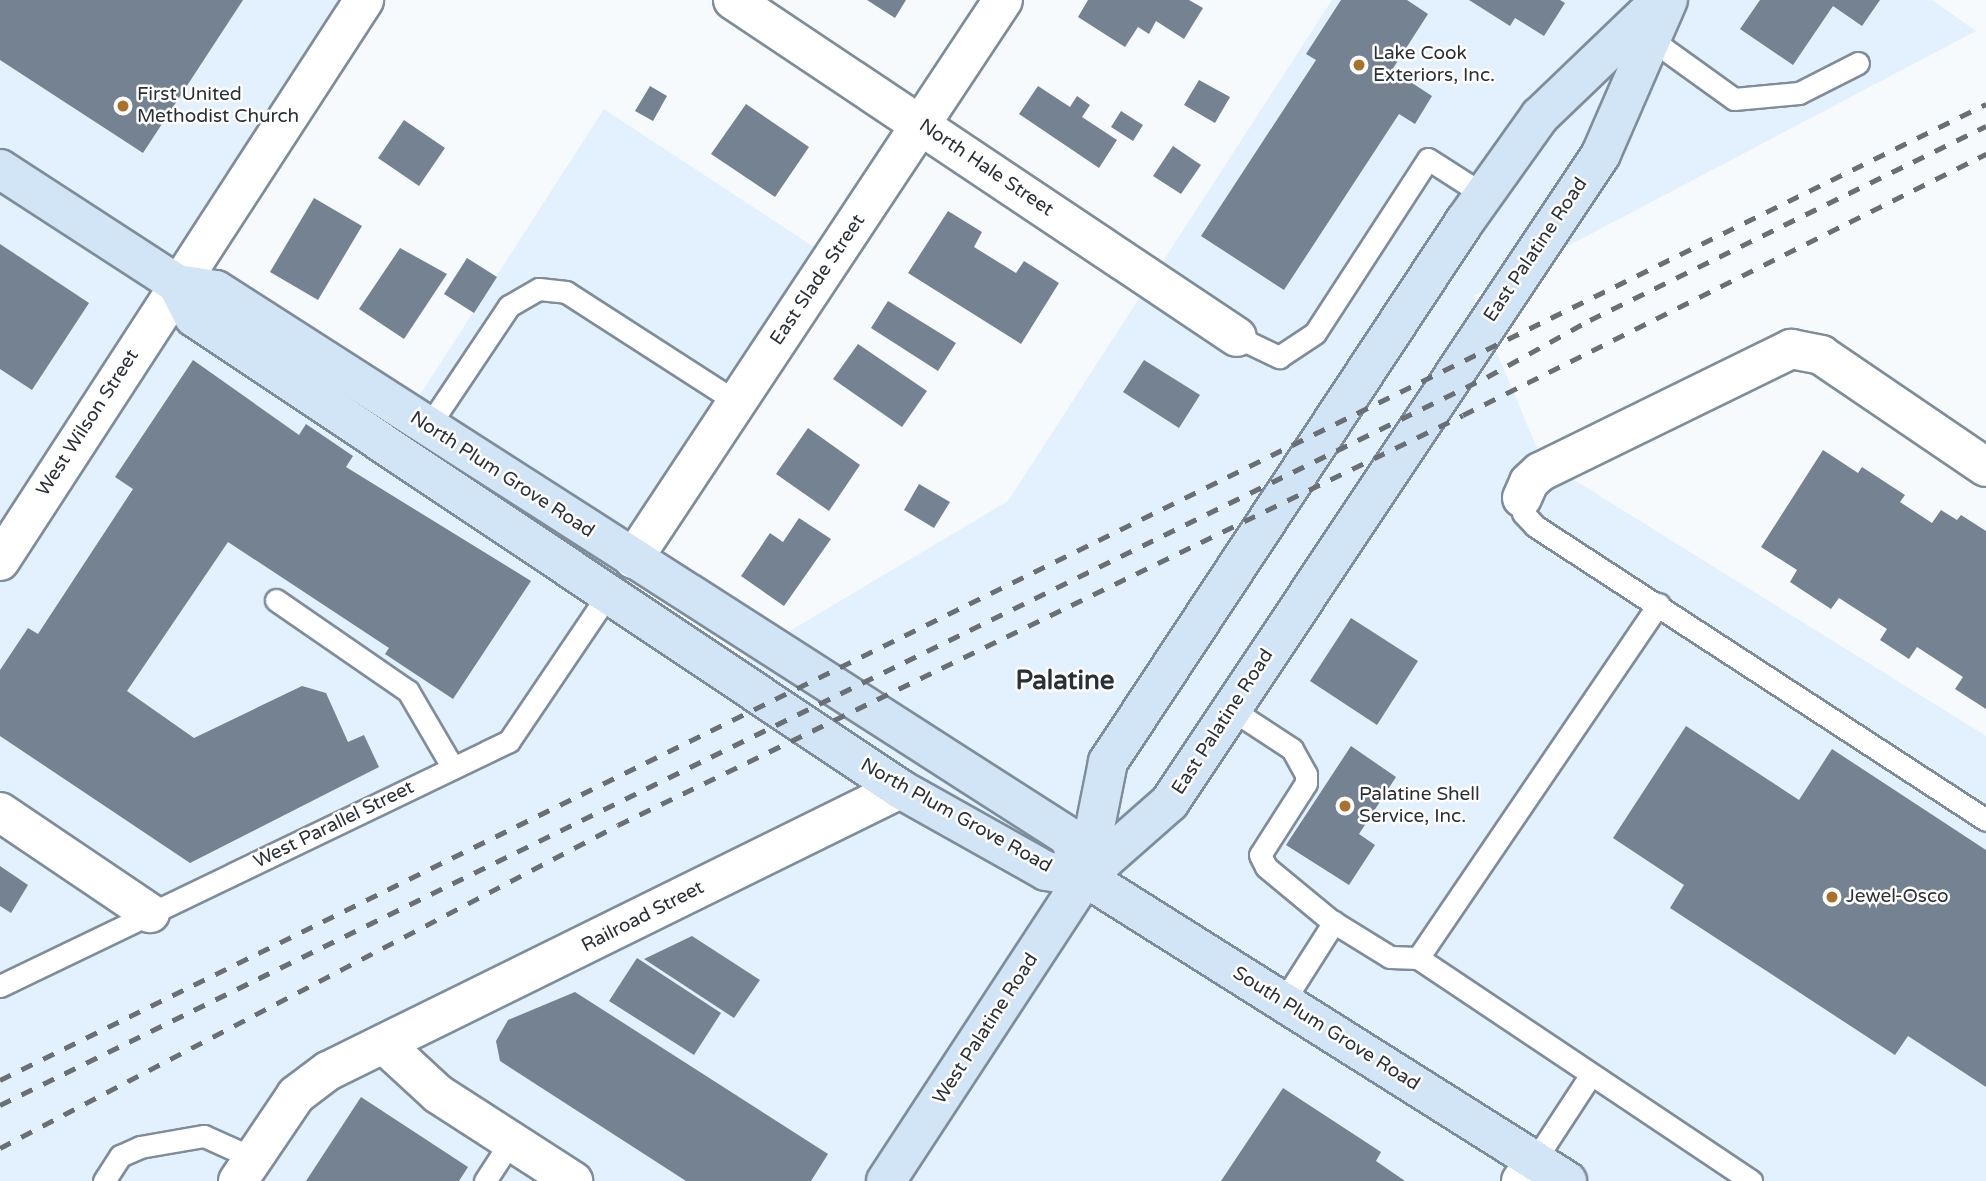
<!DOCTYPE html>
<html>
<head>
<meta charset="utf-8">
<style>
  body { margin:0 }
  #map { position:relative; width:1986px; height:1181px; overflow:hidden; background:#f7fafd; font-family:"Varela Round",sans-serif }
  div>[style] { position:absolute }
  .built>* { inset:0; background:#e3f0fd }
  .building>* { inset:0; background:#758291 }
  .roads { filter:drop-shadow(2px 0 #7f8d9b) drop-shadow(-2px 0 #7f8d9b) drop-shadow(0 2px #7f8d9b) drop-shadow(0 -2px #7f8d9b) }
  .lane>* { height:21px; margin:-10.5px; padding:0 10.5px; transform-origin:10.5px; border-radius:10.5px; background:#fff }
  .street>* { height:38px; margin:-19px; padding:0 19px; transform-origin:19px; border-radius:19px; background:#fff }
  .secondary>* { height:38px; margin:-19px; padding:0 19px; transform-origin:19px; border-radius:19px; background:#d2e5f7 }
  .rail>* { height:5px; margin-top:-2.5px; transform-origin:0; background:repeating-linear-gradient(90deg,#6a6f74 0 12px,transparent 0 24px) }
  .dots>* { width:19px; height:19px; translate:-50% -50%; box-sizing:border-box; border:4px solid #fff; border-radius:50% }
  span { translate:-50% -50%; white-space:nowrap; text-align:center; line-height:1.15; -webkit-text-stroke:5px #fff; paint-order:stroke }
  .poi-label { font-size:19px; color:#2a3036 }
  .left { translate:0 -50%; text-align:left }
  .street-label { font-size:19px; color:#2a3036 }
  .district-label { font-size:26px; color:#2a3036; font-weight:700 }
</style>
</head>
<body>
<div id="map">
  <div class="built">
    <div style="clip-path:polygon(0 0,364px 0,177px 284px,394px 435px,604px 109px,832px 259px,619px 580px,741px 660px,1008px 501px,1332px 0,1932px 0,1976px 31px,1473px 296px,1542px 460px,1986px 736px,1986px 1181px,0 1181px)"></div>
  </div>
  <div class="building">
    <div style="clip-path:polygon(0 0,243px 0,143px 153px,0 60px)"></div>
    <div style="clip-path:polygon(867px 0,906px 0,895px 18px)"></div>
    <div style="clip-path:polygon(1088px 0,1189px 0,1203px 8px,1184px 39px,1156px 21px,1149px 34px,1138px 27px,1125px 47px,1078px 17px)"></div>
    <div style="clip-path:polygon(1341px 0,1407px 0,1428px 14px,1392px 70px,1432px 96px,1415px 124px,1399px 114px,1284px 290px,1201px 236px,1316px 60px,1306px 54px)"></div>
    <div style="clip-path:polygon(1469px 0,1560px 0,1565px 3px,1544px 36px,1515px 18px,1510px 26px)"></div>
    <div style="clip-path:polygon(1760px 0,1880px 0,1862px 26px,1833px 6px,1793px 65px,1740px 29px)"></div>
    <div style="clip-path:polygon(1199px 80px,1230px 97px,1215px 123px,1184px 105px)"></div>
    <div style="clip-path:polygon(650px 86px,667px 96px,653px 121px,635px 111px)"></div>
    <div style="clip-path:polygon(1038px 86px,1070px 107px,1077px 96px,1090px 105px,1082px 117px,1117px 140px,1099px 168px,1019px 114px)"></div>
    <div style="clip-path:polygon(746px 104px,809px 147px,775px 197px,711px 154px)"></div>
    <div style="clip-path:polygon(1121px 111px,1143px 125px,1133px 141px,1111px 127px)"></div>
    <div style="clip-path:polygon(404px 120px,445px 148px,419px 186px,378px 158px)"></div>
    <div style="clip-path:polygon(1173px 146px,1201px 165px,1181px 194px,1153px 176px)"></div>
    <div style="clip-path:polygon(314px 198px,362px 226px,318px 300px,270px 272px)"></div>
    <div style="clip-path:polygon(948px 211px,982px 232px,974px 247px,1016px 273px,1024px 261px,1059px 283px,1021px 344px,908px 273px)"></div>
    <div style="clip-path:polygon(0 244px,89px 303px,32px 390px,0 369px)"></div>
    <div style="clip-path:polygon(400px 248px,447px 274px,404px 339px,359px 309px)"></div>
    <div style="clip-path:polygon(467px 258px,497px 277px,474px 313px,444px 294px)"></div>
    <div style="clip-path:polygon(888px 301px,956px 343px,938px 371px,871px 328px)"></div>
    <div style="clip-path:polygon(858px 344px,927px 391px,902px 427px,833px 379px)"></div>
    <div style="clip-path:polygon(193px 360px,299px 435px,306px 424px,353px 456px,346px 467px,531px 581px,453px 699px,385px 654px,389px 648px,228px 542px,127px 691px,194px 738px,302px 686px,326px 693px,348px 742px,364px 735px,379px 767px,190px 863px,0 736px,0 670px,28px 628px,38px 634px,133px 489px,115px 477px)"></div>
    <div style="clip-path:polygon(1144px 360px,1200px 395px,1179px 428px,1123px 392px)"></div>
    <div style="clip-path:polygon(808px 428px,860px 465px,829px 511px,776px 474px)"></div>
    <div style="clip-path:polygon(1823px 450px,1858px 473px,1862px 467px,1905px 495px,1900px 502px,1932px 523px,1941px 510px,1957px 520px,1961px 515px,1986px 531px,1986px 709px,1955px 689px,1963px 677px,1917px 647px,1909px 659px,1880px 640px,1887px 629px,1839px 598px,1831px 609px,1790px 582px,1797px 570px,1761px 547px)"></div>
    <div style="clip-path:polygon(919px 484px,950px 502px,934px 528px,904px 510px)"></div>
    <div style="clip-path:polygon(799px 518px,831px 539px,784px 606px,741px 576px,770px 533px,783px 542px)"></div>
    <div style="clip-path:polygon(1351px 618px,1418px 661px,1377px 725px,1310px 681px)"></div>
    <div style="clip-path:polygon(1686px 726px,1799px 800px,1832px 749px,1986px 850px,1986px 1087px,1908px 1036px,1895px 1055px,1670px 908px,1684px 885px,1613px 838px)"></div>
    <div style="clip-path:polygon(1351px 746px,1396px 777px,1359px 834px,1375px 845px,1349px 885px,1286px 845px)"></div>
    <div style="clip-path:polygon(0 866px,28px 885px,11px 913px,0 906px)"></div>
    <div style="clip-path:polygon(692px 936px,760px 980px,734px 1018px,644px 959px)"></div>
    <div style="clip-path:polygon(637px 958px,721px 1013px,694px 1055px,609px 1001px)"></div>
    <div style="clip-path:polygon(575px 992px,828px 1154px,811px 1181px,686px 1181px,500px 1061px,496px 1041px,508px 1020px)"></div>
    <div style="clip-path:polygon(1283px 1088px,1381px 1152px,1376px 1161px,1405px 1181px,1221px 1181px)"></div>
    <div style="clip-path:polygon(361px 1097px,468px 1167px,459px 1181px,306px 1181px)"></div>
  </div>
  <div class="roads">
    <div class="lane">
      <div style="left:1652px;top:40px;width:101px;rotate:35.7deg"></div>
      <div style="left:1734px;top:99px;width:65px;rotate:-5.3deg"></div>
      <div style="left:1799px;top:93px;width:66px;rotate:-27deg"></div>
      <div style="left:1237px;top:337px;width:47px;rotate:25.5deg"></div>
      <div style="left:1279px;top:357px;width:43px;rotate:-33.7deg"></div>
      <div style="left:1315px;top:333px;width:207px;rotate:-57deg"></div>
      <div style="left:1428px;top:159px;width:67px;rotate:32.7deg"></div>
      <div style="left:428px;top:427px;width:146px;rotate:-56.2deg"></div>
      <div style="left:509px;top:306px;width:34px;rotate:-30deg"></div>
      <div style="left:539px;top:289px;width:27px;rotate:6deg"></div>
      <div style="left:566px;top:292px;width:203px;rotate:32.8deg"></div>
      <div style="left:1522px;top:498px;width:15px;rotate:86deg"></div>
      <div style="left:1523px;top:513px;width:18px;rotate:47deg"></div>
      <div style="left:1535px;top:526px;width:538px;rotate:33.1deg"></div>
      <div style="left:276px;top:600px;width:160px;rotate:34.6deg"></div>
      <div style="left:408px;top:691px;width:89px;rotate:59.7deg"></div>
      <div style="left:1231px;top:709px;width:73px;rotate:33.3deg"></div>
      <div style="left:1292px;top:749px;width:29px;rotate:61deg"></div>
      <div style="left:1306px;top:774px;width:9px;rotate:90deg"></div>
      <div style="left:1306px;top:783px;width:85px;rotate:122.6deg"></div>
      <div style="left:1260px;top:855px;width:13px;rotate:63deg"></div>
      <div style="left:1266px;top:867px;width:83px;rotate:39.6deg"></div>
      <div style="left:1330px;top:920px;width:70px;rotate:31.7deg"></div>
      <div style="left:1390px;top:957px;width:28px;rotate:2deg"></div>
      <div style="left:1418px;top:958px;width:401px;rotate:33.8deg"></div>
      <div style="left:1418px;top:958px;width:428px;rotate:-55.8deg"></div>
      <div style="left:0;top:986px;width:565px;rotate:-25.7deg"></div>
      <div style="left:509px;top:741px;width:177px;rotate:-56deg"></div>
      <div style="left:1283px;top:1002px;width:95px;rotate:-57.5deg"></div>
      <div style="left:1535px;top:1160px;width:100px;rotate:-56.8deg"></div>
      <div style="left:104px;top:1181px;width:30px;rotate:-57deg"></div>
      <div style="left:120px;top:1156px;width:22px;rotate:-24deg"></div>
      <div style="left:140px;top:1147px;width:65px;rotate:-9.8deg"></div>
      <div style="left:204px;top:1136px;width:54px;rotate:24.2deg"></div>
      <div style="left:485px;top:1181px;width:48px;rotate:-57deg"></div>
    </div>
    <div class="street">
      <div style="left:733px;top:0;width:606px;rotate:33.77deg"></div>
      <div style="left:1522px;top:498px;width:17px;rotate:-66deg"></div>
      <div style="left:1529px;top:482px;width:15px;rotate:-42deg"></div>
      <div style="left:1540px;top:472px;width:280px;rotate:-26.1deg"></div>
      <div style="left:1791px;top:349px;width:31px;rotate:11deg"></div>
      <div style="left:1821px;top:355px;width:199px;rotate:34.2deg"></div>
      <div style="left:633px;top:559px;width:670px;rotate:-56.5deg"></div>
      <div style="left:0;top:561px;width:669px;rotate:-57.02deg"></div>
      <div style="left:0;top:812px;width:181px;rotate:34deg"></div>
      <div style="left:386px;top:1046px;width:71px;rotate:42.7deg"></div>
      <div style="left:438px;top:1094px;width:161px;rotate:32.8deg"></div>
      <div style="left:238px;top:1181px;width:104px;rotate:-56deg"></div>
      <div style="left:296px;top:1095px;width:40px;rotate:-37deg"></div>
      <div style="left:328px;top:1071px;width:638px;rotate:-26.24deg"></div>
      <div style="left:1521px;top:1181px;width:25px;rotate:-56deg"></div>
    </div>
    <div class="secondary">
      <div style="left:0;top:169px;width:211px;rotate:33deg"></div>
      <div style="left:177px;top:284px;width:39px;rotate:9deg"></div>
      <div style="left:216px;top:290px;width:1013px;rotate:32.67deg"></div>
      <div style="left:1069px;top:837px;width:43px;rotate:68.2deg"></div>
      <div style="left:177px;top:284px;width:37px;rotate:63deg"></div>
      <div style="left:194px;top:317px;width:849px;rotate:33.76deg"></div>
      <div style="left:900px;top:789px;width:167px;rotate:29.3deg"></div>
      <div style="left:1046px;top:871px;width:39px;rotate:9deg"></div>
      <div style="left:1085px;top:877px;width:570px;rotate:32.24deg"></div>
      <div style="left:1085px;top:877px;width:117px;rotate:-78.7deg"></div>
      <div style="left:1108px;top:762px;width:648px;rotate:-56.58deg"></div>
      <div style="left:1465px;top:221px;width:129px;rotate:-54.5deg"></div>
      <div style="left:1540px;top:116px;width:168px;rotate:-43.8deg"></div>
      <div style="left:886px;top:1181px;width:363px;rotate:-56.8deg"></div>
      <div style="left:1085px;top:877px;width:113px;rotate:-41.4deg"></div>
      <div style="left:1170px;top:802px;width:778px;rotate:-56.37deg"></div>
      <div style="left:1601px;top:154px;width:168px;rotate:-66.5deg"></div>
    </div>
  </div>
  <div class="rail">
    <div style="left:0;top:1080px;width:2213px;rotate:-26.17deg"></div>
    <div style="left:0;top:1105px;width:1656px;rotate:-26.09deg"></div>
    <div style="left:1487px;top:377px;width:118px;rotate:-29deg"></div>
    <div style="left:1590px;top:320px;width:441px;rotate:-26.1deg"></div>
    <div style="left:0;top:1148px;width:697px;rotate:-27.59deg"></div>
    <div style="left:618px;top:825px;width:939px;rotate:-25.88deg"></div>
    <div style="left:1463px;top:415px;width:585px;rotate:-26.52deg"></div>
  </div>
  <div class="dots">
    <div style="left:1359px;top:65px;background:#a8722c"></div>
    <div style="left:123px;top:106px;background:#a8722c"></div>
    <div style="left:1345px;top:806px;background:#a8722c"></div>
    <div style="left:1832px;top:897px;background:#a8722c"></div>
  </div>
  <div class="poi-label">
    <span class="left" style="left:1373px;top:65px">Lake Cook<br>Exteriors, Inc.</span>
    <span class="left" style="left:137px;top:106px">First United<br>Methodist Church</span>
    <span class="left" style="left:1359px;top:806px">Palatine Shell<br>Service, Inc.</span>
    <span class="left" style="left:1846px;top:897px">Jewel-Osco</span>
  </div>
  <div class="street-label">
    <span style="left:986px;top:168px;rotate:34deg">North Hale Street</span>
    <span style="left:1536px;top:250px;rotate:-56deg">East Palatine Road</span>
    <span style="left:818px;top:280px;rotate:-56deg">East Slade Street</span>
    <span style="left:88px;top:423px;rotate:-57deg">West Wilson Street</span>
    <span style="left:502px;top:475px;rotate:33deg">North Plum Grove Road</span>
    <span style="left:1223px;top:722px;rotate:-57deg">East Palatine Road</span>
    <span style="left:956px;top:816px;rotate:29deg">North Plum Grove Road</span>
    <span style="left:334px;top:825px;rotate:-26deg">West Parallel Street</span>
    <span style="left:643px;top:917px;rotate:-27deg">Railroad Street</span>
    <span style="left:986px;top:1029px;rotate:-57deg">West Palatine Road</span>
    <span style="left:1326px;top:1029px;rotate:32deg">South Plum Grove Road</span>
  </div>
  <div class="district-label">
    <span style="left:1065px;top:681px">Palatine</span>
  </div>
</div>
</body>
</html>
